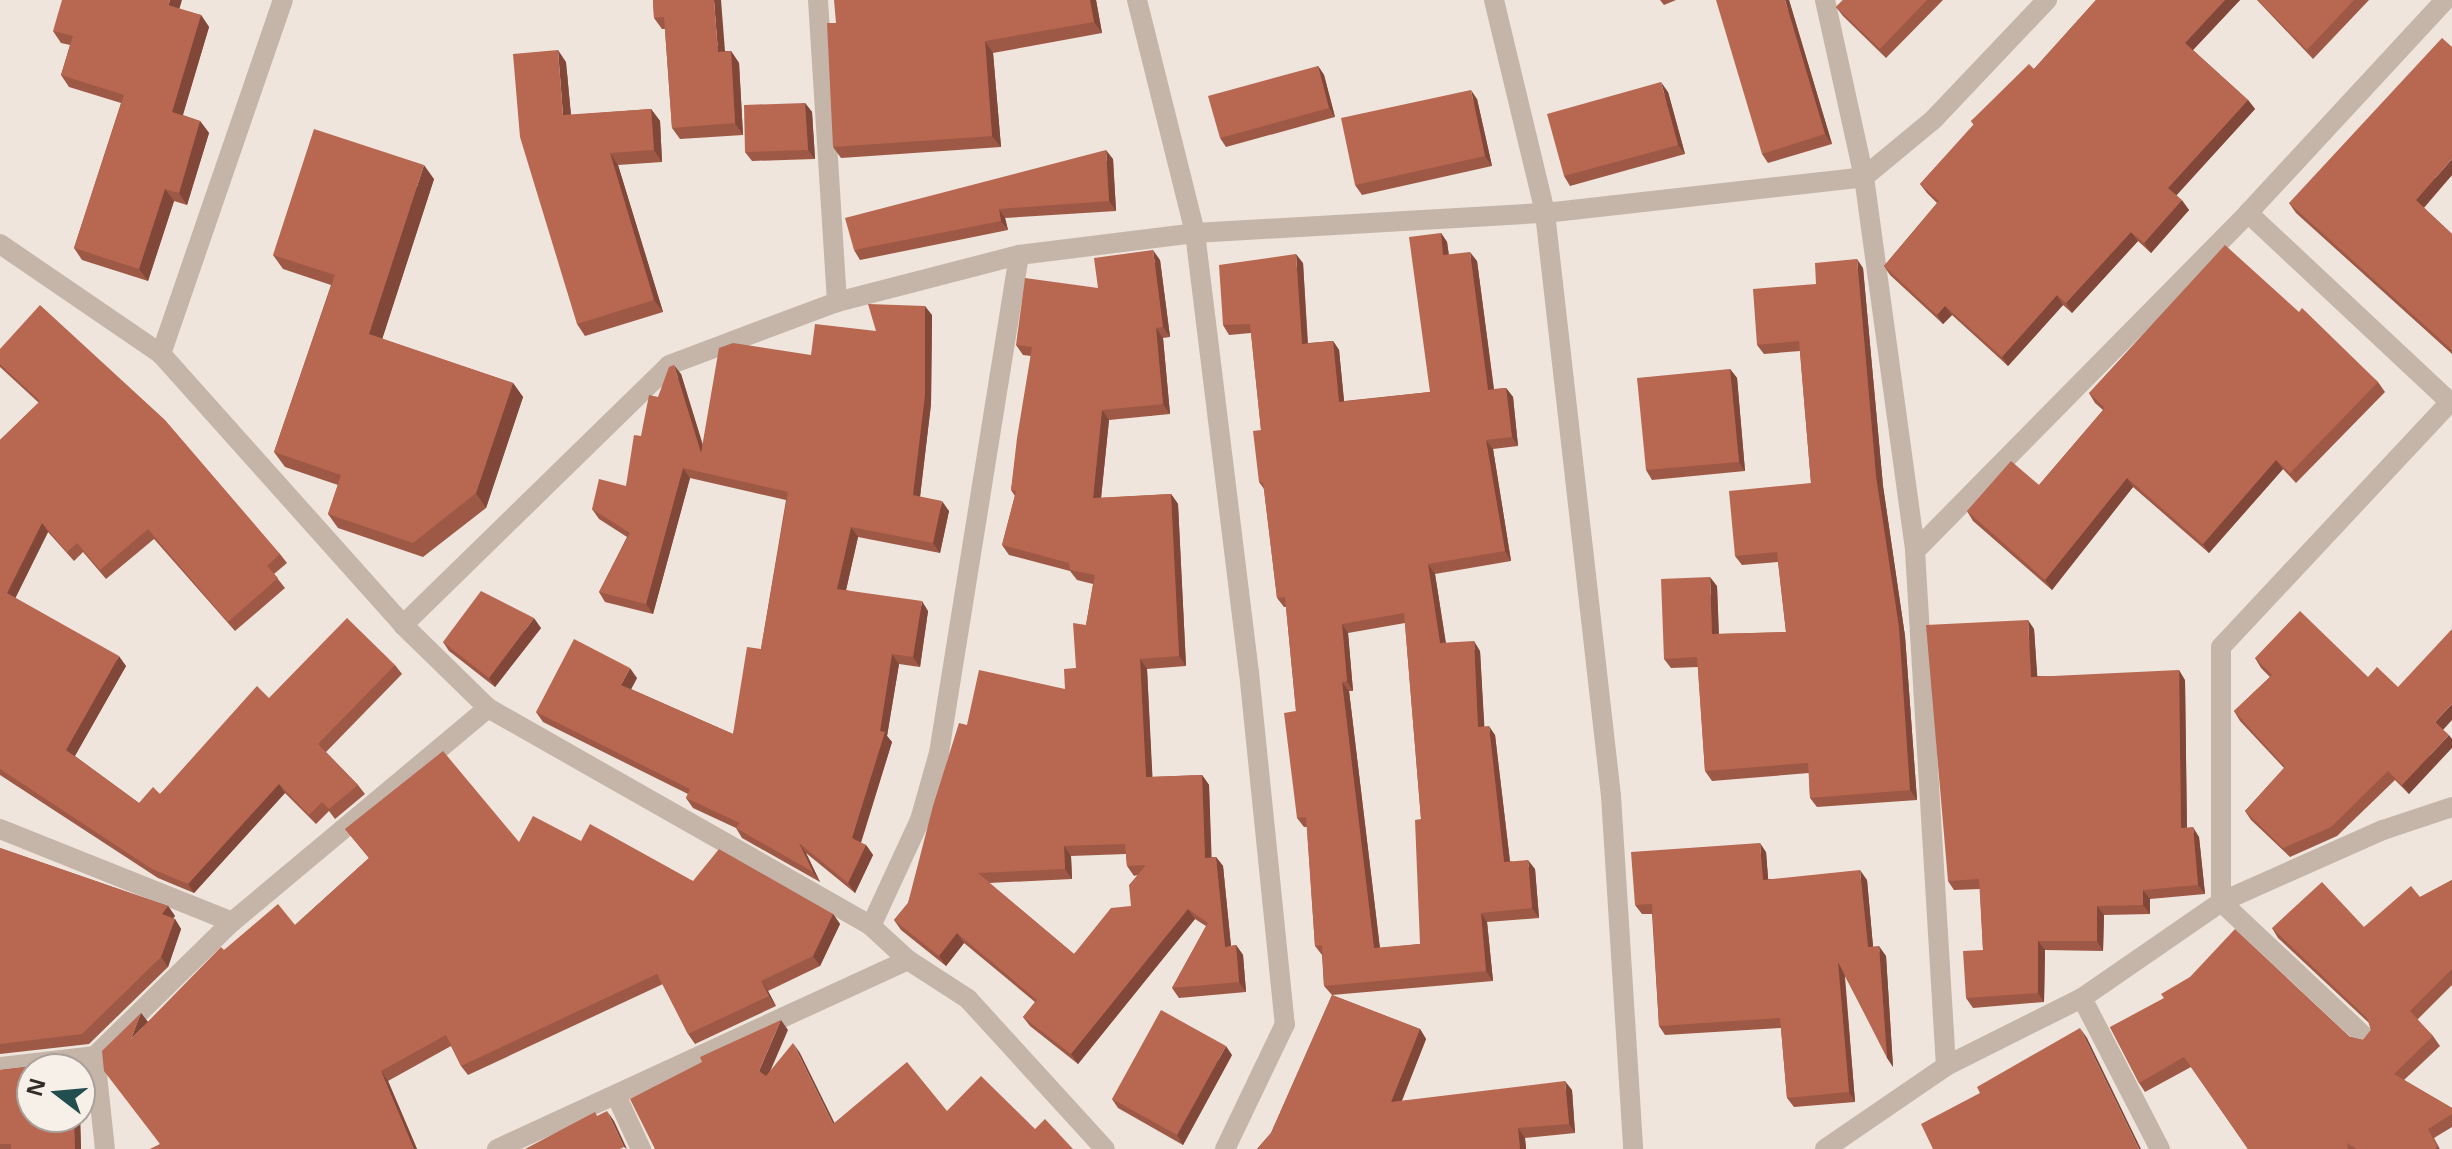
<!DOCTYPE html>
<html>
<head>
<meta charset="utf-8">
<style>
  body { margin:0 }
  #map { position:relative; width:2452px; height:1149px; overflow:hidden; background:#efe5dc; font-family:"Open Sans",sans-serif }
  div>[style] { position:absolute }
  .minor>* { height:20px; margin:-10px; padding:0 10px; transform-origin:10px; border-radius:10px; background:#c5b5a9 }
  .wall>* { inset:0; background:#9e5946 }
  .shaded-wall>* { inset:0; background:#814839 }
  .building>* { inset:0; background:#b86751 }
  span { translate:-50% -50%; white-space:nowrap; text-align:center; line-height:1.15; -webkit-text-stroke:8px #f7f0e8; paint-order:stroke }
  .north { position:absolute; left:16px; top:1053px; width:80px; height:80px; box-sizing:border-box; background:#f7f0e8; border:2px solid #a9a19b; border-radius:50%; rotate:286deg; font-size:22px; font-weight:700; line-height:32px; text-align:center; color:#342b28 }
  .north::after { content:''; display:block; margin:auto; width:28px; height:36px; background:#234e50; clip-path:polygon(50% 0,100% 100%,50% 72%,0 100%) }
</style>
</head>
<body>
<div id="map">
  <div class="minor">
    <div style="left:818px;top:0;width:303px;rotate:86.4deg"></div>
    <div style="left:1137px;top:0;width:240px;rotate:76deg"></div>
    <div style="left:1195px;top:233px;width:442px;rotate:83deg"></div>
    <div style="left:1249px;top:672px;width:354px;rotate:84.2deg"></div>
    <div style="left:1285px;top:1024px;width:139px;rotate:115.6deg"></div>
    <div style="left:1494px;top:0;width:219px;rotate:76.5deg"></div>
    <div style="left:1545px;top:213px;width:587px;rotate:83.54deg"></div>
    <div style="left:1611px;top:796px;width:354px;rotate:86.4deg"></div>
    <div style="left:1825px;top:0;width:181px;rotate:77.6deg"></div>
    <div style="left:1864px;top:177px;width:377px;rotate:82.2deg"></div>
    <div style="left:1915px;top:551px;width:516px;rotate:86.56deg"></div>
    <div style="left:2248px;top:213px;width:279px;rotate:43.1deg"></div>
    <div style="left:0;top:244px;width:195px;rotate:34.3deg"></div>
    <div style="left:161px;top:354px;width:363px;rotate:48.2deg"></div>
    <div style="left:403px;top:625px;width:119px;rotate:44.3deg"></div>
    <div style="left:488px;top:708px;width:441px;rotate:29.6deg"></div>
    <div style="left:871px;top:926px;width:50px;rotate:42.6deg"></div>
    <div style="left:908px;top:960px;width:72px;rotate:33deg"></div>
    <div style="left:968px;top:999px;width:203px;rotate:47.6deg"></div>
    <div style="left:161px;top:354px;width:374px;rotate:-71deg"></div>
    <div style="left:1915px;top:551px;width:474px;rotate:-45.4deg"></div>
    <div style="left:2248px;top:213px;width:290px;rotate:-47.2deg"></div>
    <div style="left:403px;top:625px;width:372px;rotate:-44.3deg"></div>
    <div style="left:669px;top:365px;width:179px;rotate:-20.6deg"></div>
    <div style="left:837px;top:302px;width:188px;rotate:-14.5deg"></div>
    <div style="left:1019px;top:255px;width:177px;rotate:-7.1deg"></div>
    <div style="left:1195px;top:233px;width:351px;rotate:-3.3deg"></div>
    <div style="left:1545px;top:213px;width:321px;rotate:-6.4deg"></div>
    <div style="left:1864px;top:177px;width:89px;rotate:-39.6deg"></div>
    <div style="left:1933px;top:120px;width:166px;rotate:-46.5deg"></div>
    <div style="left:0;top:829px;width:250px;rotate:21.8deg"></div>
    <div style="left:871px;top:926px;width:117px;rotate:-65.2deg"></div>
    <div style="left:920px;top:820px;width:70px;rotate:-74.2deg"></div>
    <div style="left:939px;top:753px;width:504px;rotate:-80.87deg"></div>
    <div style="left:2082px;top:998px;width:170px;rotate:62.7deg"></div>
    <div style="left:2365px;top:1037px;width:197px;rotate:-136.8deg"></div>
    <div style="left:2221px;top:902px;width:255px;rotate:-90deg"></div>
    <div style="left:2221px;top:647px;width:338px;rotate:-46.9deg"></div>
    <div style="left:95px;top:1056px;width:94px;rotate:83.9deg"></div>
    <div style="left:0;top:1067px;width:96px;rotate:-6.6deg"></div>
    <div style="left:95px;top:1056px;width:192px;rotate:-44.4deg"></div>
    <div style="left:232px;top:922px;width:334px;rotate:-39.9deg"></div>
    <div style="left:616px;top:1095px;width:60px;rotate:65.2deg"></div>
    <div style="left:497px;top:1149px;width:452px;rotate:-24.7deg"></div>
    <div style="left:1825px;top:1149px;width:147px;rotate:-34.4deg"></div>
    <div style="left:1946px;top:1066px;width:152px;rotate:-26.6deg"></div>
    <div style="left:2082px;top:998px;width:169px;rotate:-34.6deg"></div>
    <div style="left:2221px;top:902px;width:177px;rotate:-24deg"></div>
    <div style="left:2383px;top:830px;width:73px;rotate:-18.4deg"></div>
  </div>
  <div class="wall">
    <div style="clip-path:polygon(653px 0,725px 51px,731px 51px,739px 63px,743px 135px,680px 139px,672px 128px,665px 29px,662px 29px,654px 18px)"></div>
    <div style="clip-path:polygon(1096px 0,1102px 33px,993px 53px,1001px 147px,841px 158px,833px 147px,836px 23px)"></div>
    <div style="clip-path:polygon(1660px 0,1676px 0,1664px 5px)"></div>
    <div style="clip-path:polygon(1789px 0,1832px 144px,1768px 163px,1762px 154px)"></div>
    <div style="clip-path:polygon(1843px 0,1943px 0,1886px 58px,1843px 16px,1836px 7px)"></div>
    <div style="clip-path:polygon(2096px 0,2240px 0,2193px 50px,2248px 100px,2255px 109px,2176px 195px,2189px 210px,2151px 253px,2138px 241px,2072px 313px,2063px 305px,2008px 366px,1952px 315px,1943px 324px,1890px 275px,1884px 266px,1937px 203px,1927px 193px,1920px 184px,1974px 125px,1971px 121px,2034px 69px)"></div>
    <div style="clip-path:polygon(2257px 0,2369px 0,2313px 59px)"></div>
    <div style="clip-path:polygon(179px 9px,201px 15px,209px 27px,183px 115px,200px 121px,209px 133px,187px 205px,174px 201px,148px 281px,82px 260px,74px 248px,121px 103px,69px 87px,61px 75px,70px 45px,61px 43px,53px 31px)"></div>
    <div style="clip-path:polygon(566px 62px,571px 115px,651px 109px,660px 121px,662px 162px,618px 165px,663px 312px,585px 336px,577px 324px)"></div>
    <div style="clip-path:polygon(1318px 66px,1324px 75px,1335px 117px,1226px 147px,1220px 138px)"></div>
    <div style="clip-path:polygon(1668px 92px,1685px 154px,1570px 186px,1564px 176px)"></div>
    <div style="clip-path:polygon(1477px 99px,1492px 166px,1362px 195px,1355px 185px)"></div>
    <div style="clip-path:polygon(805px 103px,812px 112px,815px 159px,752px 161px,745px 152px)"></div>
    <div style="clip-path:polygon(1113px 159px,1116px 211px,1005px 218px,1008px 230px,860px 260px,854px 250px)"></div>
    <div style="clip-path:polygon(2452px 175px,2424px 208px,2452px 234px,2452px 354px,2296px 213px,2289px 203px)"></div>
    <div style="clip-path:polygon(434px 179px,382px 339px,513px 383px,523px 397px,486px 508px,423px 557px,338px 528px,328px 514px,338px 485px,285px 467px,274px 452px,331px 285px,283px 269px,273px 255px)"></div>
    <div style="clip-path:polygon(evenodd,1441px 233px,1447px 242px,1449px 255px,1477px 261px,1494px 389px,1506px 388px,1513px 397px,1518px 446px,1493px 449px,1511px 561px,1435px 574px,1446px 643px,1480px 651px,1484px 727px,1495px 735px,1510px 861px,1535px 869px,1539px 918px,1487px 922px,1493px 981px,1332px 995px,1420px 1029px,1426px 1039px,1402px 1101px,1572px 1090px,1575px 1133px,1525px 1138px,1526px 1149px,1257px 1149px,1271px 1133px,1332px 995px,1324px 986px,1322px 955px,1315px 946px,1307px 827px,1304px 827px,1297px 818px,1296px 711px,1286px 607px,1284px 607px,1277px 598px,1264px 489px,1259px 482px,1261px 430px,1251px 333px,1229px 335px,1223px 325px,1303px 263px,1308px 343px,1333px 341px,1339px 350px,1344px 401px,1430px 392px,1441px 233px,1405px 623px,1421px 819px,1420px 944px,1380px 948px,1349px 691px,1353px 691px,1348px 633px,1405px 623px)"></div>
    <div style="clip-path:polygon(evenodd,1160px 260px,1170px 337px,1163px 338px,1170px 414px,1109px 420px,1101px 498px,1171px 494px,1178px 504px,1186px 666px,1147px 669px,1152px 777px,1202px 775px,1209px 785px,1211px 857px,1216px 857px,1223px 866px,1231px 946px,1236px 945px,1243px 955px,1246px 992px,1179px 998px,1172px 988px,1206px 926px,1195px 919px,1078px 1064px,1030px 1026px,1023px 1017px,1035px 1002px,964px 943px,946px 966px,901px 930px,894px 920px,908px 903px,967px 725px,1065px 689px,1076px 668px,1086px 625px,1093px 584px,1077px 580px,1070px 571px,1009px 555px,1002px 545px,1015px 496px,1011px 490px,1031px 356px,1023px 355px,1016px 345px,1098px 288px,1160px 260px,1126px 854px,1127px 866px,1134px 876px,1137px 875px,1131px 906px,1074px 954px,989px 883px,1072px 879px,1071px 856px,1126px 854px)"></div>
    <div style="clip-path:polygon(1863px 268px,1883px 486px,1905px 636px,1917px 800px,1817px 807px,1810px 798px,1809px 773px,1712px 781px,1705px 771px,1698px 667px,1671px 668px,1664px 659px,1717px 586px,1719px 634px,1786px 632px,1778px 562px,1742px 565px,1735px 556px,1811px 483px,1800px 351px,1764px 354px,1757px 345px,1816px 284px)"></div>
    <div style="clip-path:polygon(2299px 312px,2378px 382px,2385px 392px,2296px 483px,2283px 469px,2209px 553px,2133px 487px,2052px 590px,1973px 521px,1967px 511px,2039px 485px,2103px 410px,2095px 403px,2089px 393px)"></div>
    <div style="clip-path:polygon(932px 315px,931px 404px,920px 497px,949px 511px,940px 553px,858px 537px,846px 590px,928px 611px,920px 667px,899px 664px,887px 736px,892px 742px,861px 843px,866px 845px,873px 855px,855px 893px,806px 853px,820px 882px,742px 838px,736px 828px,693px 808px,686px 798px,688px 794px,543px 722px,536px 712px,637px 678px,631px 689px,733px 734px,761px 649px,786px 500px,690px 478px,653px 614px,605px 602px,599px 592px,627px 537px,599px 519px,592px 509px,626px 486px,658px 397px,681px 374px,703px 445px,811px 355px,876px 331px)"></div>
    <div style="clip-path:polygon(0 349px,280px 554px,287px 563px,274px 574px,285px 588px,235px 631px,154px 539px,106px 579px,83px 552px,74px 561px,48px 532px,15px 598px,126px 666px,75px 756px,139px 803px,160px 794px,269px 698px,395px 665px,402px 674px,326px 752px,358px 785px,365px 794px,335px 819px,329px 811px,316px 824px,285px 793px,194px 893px,158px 878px,0 775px,0 440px,39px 403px,0 367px)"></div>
    <div style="clip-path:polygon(1730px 369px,1737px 378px,1745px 471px,1652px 480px,1646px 470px)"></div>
    <div style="clip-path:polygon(541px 628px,495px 687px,449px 651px,443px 642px)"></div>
    <div style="clip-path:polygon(2034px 629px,2037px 676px,2185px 680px,2187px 828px,2199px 837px,2205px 894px,2150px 899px,2150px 914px,2104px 915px,2103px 951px,2045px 950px,2044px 1002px,1973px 1008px,1966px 998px,1983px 950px,1980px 889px,1954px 890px,1948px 881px)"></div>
    <div style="clip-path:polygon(2255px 658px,2368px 677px,2443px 730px,2409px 794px,2395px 780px,2337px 836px,2290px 857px,2251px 820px,2245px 811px,2284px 768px,2240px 721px,2234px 711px,2270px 677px,2261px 668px)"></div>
    <div style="clip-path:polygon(345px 829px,519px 842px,581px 841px,693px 881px,833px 914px,840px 924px,820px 966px,768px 991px,776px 1006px,695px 1044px,688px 1034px,663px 984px,468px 1075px,461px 1066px,451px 1046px,388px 1081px,417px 1149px,150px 1149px,160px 1145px,141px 1013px,148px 1022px,224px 950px,295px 925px,369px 858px)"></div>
    <div style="clip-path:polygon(0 848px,168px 906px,175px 916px,173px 918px,175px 919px,181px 929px,168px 967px,89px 1044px,0 1054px)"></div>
    <div style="clip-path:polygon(1766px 852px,1768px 879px,1867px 880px,1873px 947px,1886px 956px,1893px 1067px,1845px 976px,1855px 1102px,1794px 1107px,1787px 1098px,1781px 1028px,1665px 1035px,1659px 1026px,1652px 914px,1642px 914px,1635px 905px)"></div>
    <div style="clip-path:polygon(2452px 880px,2452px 985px,2417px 1020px,2433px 1036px,2440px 1046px,2404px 1080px,2452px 1108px,2452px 1127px,2434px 1138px,2440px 1149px,2248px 1149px,2191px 1067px,2145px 1092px,2139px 1083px,2110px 1027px,2350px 1037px,2363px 1040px,2371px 1030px,2369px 1023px,2278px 938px,2272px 928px,2364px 927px)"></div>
    <div style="clip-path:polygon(1232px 1055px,1183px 1145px,1118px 1108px,1112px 1099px)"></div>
    <div style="clip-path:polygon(77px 1061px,83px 1070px,85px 1096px,80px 1097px,80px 1069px,32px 1117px,80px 1117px,81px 1149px,0 1149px,0 1070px)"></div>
  </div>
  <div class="shaded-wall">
    <div style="clip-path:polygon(170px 0,182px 0,177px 17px,168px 5px)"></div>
    <div style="clip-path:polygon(714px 0,721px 0,726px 64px,718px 52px)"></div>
    <div style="clip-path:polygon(1090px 0,1096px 0,1102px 33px,1094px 22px)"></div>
    <div style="clip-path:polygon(1785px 0,1789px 0,1832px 144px,1825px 134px)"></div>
    <div style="clip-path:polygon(2225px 0,2240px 0,2191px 52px,2185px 43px)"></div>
    <div style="clip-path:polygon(201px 15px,209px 27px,180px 124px,172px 112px)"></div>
    <div style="clip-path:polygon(985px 41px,993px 53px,1001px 147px,992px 136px)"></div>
    <div style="clip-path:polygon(558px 50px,566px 62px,572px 127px,563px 115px)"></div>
    <div style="clip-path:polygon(731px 51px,739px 63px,743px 135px,735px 123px)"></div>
    <div style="clip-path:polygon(1318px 66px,1324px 75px,1335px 117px,1329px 108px)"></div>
    <div style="clip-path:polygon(1661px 82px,1668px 92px,1685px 154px,1678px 145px)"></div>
    <div style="clip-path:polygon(1471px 90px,1477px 99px,1492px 166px,1485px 156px)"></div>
    <div style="clip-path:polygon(2248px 100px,2255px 109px,2175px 197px,2168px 188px)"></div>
    <div style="clip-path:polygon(805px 103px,812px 112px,815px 159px,808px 150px)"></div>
    <div style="clip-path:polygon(651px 109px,660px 121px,662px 162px,654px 150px)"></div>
    <div style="clip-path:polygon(200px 121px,209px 133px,187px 205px,179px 193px)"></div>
    <div style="clip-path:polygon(1106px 150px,1113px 159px,1116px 211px,1109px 201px)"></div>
    <div style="clip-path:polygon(610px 153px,618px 165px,663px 312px,654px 300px)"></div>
    <div style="clip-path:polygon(2452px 159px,2452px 175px,2422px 209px,2416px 200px)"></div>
    <div style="clip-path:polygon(424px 165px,434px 179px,379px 349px,369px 334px)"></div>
    <div style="clip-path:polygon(165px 189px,174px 201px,148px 281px,139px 269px)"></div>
    <div style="clip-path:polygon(2182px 200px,2189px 210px,2151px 253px,2144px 243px)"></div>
    <div style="clip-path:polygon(999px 209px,1005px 218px,1008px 230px,1001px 221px)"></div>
    <div style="clip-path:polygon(2131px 232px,2138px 241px,2072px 313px,2066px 303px)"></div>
    <div style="clip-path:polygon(1441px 233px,1447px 242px,1450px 265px,1443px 255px)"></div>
    <div style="clip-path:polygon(1153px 250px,1160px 260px,1170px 337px,1163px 327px)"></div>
    <div style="clip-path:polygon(1470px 252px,1477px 261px,1495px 399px,1488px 390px)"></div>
    <div style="clip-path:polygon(1296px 254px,1303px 263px,1308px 353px,1302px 344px)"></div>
    <div style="clip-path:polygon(1857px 259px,1863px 268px,1883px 486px,1905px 636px,1917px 800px,1910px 790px,1876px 476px)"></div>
    <div style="clip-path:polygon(2057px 295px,2063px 305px,2008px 366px,2002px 357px)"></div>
    <div style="clip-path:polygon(925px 306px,932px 315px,931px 404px,919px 505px,913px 495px)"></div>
    <div style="clip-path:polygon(1945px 306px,1952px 315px,1943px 324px,1937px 315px)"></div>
    <div style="clip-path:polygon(1156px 328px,1163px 338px,1170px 414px,1163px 404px)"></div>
    <div style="clip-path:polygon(1333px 341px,1339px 350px,1345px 411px,1339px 402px)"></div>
    <div style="clip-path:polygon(674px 365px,681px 374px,708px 463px,701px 453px)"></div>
    <div style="clip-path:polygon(1730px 369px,1737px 378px,1745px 471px,1739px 462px)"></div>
    <div style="clip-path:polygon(513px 383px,523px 397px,486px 508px,476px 493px)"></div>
    <div style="clip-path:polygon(1506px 388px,1513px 397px,1518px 446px,1512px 437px)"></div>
    <div style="clip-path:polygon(1102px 410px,1109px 420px,1100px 508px,1093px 498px)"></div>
    <div style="clip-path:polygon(1486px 440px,1493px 449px,1511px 561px,1505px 551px)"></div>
    <div style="clip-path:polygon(2276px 460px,2283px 469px,2209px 553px,2203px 544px)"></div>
    <div style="clip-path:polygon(683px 468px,690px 478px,653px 614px,646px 604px)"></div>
    <div style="clip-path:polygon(2127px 478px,2133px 487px,2052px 590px,2045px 580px)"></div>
    <div style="clip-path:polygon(1171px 494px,1178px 504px,1186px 666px,1179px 656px)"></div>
    <div style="clip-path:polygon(942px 501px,949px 511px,940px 553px,933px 543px)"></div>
    <div style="clip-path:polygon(42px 523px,48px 532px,13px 603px,7px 593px)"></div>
    <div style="clip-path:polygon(851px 527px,858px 537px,844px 599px,837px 589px)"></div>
    <div style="clip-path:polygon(1428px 564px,1435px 574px,1447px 652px,1440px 643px)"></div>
    <div style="clip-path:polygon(1710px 577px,1717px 586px,1719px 644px,1712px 634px)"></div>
    <div style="clip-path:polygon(922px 601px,928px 611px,920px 667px,913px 657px)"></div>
    <div style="clip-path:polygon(534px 618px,541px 628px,495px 687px,489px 678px)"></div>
    <div style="clip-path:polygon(2028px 620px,2034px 629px,2038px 686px,2031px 677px)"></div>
    <div style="clip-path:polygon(1342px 624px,1348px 633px,1353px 691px,1347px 681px)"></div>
    <div style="clip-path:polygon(1474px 641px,1480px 651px,1485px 737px,1478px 727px)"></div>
    <div style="clip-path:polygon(892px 654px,899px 664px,887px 736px,892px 742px,859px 848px,852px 838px,880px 731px)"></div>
    <div style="clip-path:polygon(119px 656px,126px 666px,73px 759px,66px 750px)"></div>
    <div style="clip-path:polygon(1140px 659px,1147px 669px,1153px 787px,1146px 777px)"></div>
    <div style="clip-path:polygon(630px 668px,637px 678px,628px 695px,621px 685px)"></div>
    <div style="clip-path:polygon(2179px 670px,2185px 680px,2187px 838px,2181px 828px)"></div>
    <div style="clip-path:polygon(1342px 682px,1349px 691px,1381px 958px,1374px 948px)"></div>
    <div style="clip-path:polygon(2452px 704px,2452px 720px,2442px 731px,2435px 722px)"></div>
    <div style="clip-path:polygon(1489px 726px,1495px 735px,1511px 871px,1504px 862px)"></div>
    <div style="clip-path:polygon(2449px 735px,2452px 739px,2452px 748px,2409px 794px,2402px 785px)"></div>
    <div style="clip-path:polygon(1202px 775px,1209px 785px,1212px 868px,1205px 858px)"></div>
    <div style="clip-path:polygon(279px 784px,285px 793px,194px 893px,188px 884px)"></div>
    <div style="clip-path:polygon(2193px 827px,2199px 837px,2205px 894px,2198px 885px)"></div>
    <div style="clip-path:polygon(799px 843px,806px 853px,820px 882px,813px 872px)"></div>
    <div style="clip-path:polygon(1760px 843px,1766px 852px,1769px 889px,1763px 880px)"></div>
    <div style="clip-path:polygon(866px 845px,873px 855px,855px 893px,848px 883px)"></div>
    <div style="clip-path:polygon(1064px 846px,1071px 856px,1072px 879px,1065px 869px)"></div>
    <div style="clip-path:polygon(1216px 857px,1223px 866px,1232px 957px,1225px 947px)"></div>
    <div style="clip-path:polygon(1528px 860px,1535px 869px,1539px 918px,1532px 908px)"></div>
    <div style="clip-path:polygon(1860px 870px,1867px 880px,1874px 957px,1868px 947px)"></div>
    <div style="clip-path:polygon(2143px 890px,2150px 899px,2150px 914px,2143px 905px)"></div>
    <div style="clip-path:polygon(168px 906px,175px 916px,168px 924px,162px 914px)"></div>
    <div style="clip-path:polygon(2097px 906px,2104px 915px,2103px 951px,2097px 941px)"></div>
    <div style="clip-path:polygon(1188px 909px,1195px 919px,1078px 1064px,1071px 1054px)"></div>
    <div style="clip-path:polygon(1481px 913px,1487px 922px,1493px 981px,1486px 971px)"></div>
    <div style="clip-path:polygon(833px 914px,840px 924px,820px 966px,813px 956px)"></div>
    <div style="clip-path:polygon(175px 919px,181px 929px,168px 967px,161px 957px)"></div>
    <div style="clip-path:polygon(957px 933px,964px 943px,946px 966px,939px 956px)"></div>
    <div style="clip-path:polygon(2038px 941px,2045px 950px,2044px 1002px,2038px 993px)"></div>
    <div style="clip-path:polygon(1236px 945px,1243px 955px,1246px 992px,1239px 982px)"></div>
    <div style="clip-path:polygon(1879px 946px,1886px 956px,1893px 1067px,1887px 1058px)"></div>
    <div style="clip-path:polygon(1838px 962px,1844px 971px,1855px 1102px,1849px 1092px)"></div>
    <div style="clip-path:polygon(761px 981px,768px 991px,776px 1006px,769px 996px)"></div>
    <div style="clip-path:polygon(141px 1013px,148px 1022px,131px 1039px)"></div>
    <div style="clip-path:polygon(781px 1020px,788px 1030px,766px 1081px,759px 1071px)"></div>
    <div style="clip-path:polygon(2080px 1028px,2087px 1038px,2141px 1149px,2139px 1149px)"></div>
    <div style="clip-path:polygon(1420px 1029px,1426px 1039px,1397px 1112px,1391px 1102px)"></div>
    <div style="clip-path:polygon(793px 1043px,800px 1053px,840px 1134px,833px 1124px)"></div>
    <div style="clip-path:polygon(1226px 1046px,1232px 1055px,1183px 1145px,1177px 1135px)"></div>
    <div style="clip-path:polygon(77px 1061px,83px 1070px,85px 1096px,80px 1089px,80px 1069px,77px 1069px)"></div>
    <div style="clip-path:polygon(381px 1071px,388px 1081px,417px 1149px,414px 1149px)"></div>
    <div style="clip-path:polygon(1565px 1081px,1572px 1090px,1575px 1133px,1569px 1124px)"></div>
    <div style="clip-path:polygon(607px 1111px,614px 1121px,627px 1149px,624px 1147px)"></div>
    <div style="clip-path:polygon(74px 1117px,80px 1117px,81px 1149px,75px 1149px)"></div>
    <div style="clip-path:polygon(1518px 1128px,1525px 1138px,1526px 1149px,1520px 1149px)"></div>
  </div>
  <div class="building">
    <div style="clip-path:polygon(62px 0,170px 0,168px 5px,201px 15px,172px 112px,200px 121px,179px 193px,165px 189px,139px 269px,74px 248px,124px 95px,61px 75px,73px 36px,53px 31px)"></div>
    <div style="clip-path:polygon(653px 0,714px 0,718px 52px,731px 51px,735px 123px,672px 128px,664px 17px,654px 18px)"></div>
    <div style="clip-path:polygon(834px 0,1090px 0,1094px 22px,985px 41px,992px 136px,833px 147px,827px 23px,836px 23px)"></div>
    <div style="clip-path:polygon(1716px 0,1785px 0,1825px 134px,1762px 154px)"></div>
    <div style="clip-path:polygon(1843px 0,1927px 0,1880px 49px,1836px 7px)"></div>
    <div style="clip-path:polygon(2096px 0,2225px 0,2185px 43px,2248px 100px,2168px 188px,2182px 200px,2144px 243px,2131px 232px,2066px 303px,2057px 295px,2002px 357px,1945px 306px,1937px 315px,1884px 266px,1939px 201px,1920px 184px,1974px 124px,1971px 121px,2029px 64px,2034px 69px)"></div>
    <div style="clip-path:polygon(2258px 0,2354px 0,2307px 50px)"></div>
    <div style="clip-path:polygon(2442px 38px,2452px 47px,2452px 159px,2416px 200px,2452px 234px,2452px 350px,2289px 203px)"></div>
    <div style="clip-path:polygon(558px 50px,563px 115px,651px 109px,654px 150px,610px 153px,654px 300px,577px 324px,520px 137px,513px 54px)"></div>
    <div style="clip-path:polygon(1318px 66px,1329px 108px,1220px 138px,1208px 96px)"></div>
    <div style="clip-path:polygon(1661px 82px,1678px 145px,1564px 176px,1547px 114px)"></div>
    <div style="clip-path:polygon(1471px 90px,1485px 156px,1355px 185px,1341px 118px)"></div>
    <div style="clip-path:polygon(805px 103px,808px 150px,745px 152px,744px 105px)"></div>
    <div style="clip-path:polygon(314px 129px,424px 165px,369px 334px,513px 383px,476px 493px,413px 543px,328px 514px,341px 475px,274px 452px,335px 275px,273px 255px)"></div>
    <div style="clip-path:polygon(1106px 150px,1109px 201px,999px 209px,1001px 221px,854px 250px,845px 218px)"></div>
    <div style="clip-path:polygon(evenodd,1441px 233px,1443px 255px,1470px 252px,1488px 390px,1506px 388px,1512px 437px,1486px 440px,1505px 551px,1428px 564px,1440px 643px,1474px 641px,1478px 727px,1489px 726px,1504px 862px,1528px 860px,1532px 908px,1481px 913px,1486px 971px,1324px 986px,1322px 945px,1315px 946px,1306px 817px,1297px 818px,1284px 713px,1296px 711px,1285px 597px,1277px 598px,1263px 482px,1259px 482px,1253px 431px,1261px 430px,1250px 324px,1223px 325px,1219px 265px,1296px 254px,1302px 344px,1333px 341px,1339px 402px,1430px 392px,1409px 237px,1441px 233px,1404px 613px,1421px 819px,1415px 820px,1420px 944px,1374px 948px,1342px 682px,1347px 681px,1342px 624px,1404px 613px)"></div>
    <div style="clip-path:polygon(2225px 245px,2299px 312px,2302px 308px,2378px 382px,2290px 473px,2276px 460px,2203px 544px,2127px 478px,2045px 580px,1967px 511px,2011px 461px,2039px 485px,2105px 408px,2089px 393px)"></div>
    <div style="clip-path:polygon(evenodd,1153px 250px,1163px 327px,1156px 328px,1163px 404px,1102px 410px,1093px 498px,1171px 494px,1179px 656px,1140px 659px,1146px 777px,1202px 775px,1205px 858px,1216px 857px,1225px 947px,1236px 945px,1239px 982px,1172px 988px,1208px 923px,1188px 909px,1071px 1054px,1023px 1017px,1037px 1000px,957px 933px,939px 956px,894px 920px,908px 903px,933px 806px,959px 723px,967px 725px,979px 670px,1065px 689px,1064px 669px,1076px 668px,1073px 623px,1086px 625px,1095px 575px,1070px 570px,1069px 563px,1002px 545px,1016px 491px,1011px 490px,1017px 438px,1032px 347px,1016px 345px,1025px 278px,1098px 288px,1094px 258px,1153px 250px,1125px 844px,1127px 866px,1146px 865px,1129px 885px,1131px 906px,1111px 908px,1074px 954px,978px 873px,1065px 869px,1064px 846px,1125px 844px)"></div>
    <div style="clip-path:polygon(1857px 259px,1876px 476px,1899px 627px,1910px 790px,1810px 798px,1808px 763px,1705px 771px,1697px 657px,1664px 659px,1661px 579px,1710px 577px,1712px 634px,1786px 632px,1777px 552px,1735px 556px,1729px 491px,1811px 483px,1799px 341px,1757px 345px,1753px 289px,1816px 284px,1815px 263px)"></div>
    <div style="clip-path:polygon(868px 304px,925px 306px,925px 395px,913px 495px,942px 501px,933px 543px,851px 527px,837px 589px,922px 601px,913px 657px,892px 654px,880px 731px,885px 732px,852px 838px,866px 845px,848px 883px,799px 843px,813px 872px,736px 828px,740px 823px,686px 798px,690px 789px,536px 712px,574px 639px,630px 668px,621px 685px,733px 734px,747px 647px,761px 649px,788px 492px,683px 468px,646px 604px,599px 592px,630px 533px,592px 509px,599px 479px,626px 486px,634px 435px,641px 436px,649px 395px,658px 397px,669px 367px,674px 365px,701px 453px,719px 348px,733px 343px,811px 355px,815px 324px,876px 331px)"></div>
    <div style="clip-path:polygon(40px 305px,165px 420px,280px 554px,267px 566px,278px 578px,228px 622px,148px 529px,100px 570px,77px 543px,67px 552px,42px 523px,7px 593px,119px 656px,66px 750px,139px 803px,153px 787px,160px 794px,257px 686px,269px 698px,347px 618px,395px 665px,318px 744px,358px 785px,329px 809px,322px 802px,309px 815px,279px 784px,188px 884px,152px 869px,0 769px,0 440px,40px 401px,0 364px,0 349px)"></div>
    <div style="clip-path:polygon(1730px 369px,1739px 462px,1646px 470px,1637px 378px)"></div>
    <div style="clip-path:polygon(481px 591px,534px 618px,489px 678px,443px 642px)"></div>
    <div style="clip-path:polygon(2300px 611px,2368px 677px,2377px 667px,2398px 687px,2452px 629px,2452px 704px,2435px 722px,2449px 735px,2402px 785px,2388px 771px,2331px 827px,2283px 848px,2245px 811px,2285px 767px,2234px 711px,2272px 675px,2255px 658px)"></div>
    <div style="clip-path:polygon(2028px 620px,2031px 677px,2179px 670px,2181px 828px,2193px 827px,2198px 885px,2143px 890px,2143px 905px,2097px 906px,2097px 941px,2038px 941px,2038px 993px,1966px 998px,1963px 951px,1983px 950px,1979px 879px,1948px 881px,1926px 625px)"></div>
    <div style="clip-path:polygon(443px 751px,519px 842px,533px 816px,581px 841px,590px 824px,693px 881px,719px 849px,833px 914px,813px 956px,761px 981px,769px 996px,688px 1034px,657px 974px,461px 1066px,446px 1035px,381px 1071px,414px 1149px,150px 1149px,160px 1144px,104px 1071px,102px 1051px,141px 1013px,131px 1039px,221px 947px,224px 950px,278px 904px,295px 925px,369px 858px,345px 829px)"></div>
    <div style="clip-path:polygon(1760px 843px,1763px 880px,1860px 870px,1868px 947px,1879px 946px,1887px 1058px,1838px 962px,1849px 1092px,1787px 1098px,1780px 1018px,1659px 1026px,1652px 904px,1635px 905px,1631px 852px)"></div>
    <div style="clip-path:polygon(0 848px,168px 906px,162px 914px,175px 919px,161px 957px,82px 1034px,0 1044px)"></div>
    <div style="clip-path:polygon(2452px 880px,2452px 969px,2410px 1011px,2433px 1036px,2394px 1074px,2452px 1108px,2452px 1114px,2428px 1129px,2437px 1146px,2435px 1149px,2357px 1149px,2347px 1143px,2348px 1149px,2248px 1149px,2184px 1057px,2139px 1083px,2110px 1027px,2164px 998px,2161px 994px,2190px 977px,2235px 929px,2350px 1037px,2363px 1040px,2371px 1030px,2367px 1018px,2272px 928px,2322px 882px,2364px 927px,2411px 886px,2420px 897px)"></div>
    <div style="clip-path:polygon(1332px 995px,1420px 1029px,1391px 1102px,1565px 1081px,1569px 1124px,1518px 1128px,1520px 1149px,1257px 1149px,1271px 1133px)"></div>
    <div style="clip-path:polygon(1161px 1010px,1226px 1046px,1177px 1135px,1112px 1099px)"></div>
    <div style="clip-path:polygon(781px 1020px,759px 1071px,766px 1076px,793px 1043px,833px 1124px,907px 1062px,947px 1111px,981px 1076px,1035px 1129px,1045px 1119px,1073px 1149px,655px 1149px,630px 1099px,702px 1062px,700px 1057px)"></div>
    <div style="clip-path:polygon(2080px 1028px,2139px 1149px,1933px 1149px,1921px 1124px,1980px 1093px,1977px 1087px)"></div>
    <div style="clip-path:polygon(77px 1061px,77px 1069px,32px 1069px,32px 1117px,74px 1117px,75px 1149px,11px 1149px,11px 1144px,0 1144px,0 1070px)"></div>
    <div style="clip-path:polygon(607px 1111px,624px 1147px,620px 1149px,525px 1149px,595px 1112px,597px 1116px)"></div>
  </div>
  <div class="north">N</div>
</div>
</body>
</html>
